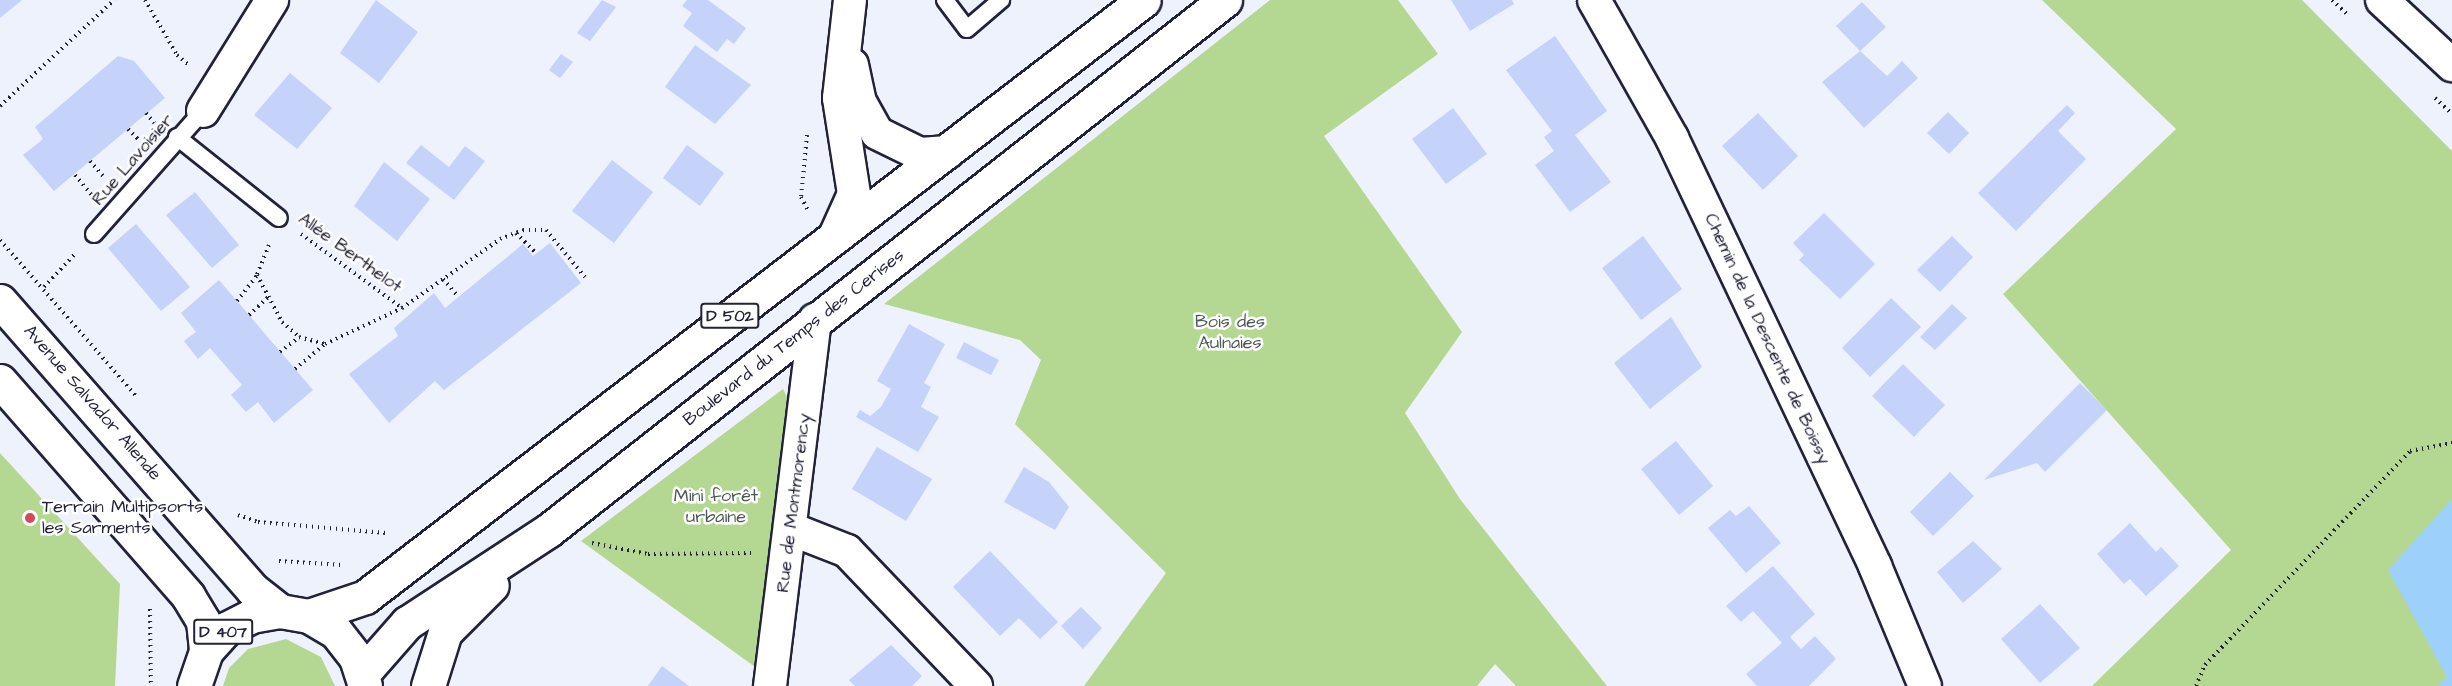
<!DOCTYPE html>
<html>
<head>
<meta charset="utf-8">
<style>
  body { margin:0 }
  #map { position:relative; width:2452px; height:686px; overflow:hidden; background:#eef2fd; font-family:"Architects Daughter",sans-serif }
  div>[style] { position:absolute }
  .green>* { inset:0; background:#b4d892 }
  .water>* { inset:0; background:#9dd0fa }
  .building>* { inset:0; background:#c5d2f9 }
  .path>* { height:4px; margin-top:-2px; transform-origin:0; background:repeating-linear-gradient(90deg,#22223b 0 1.5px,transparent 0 6px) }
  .roads { filter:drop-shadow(2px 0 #22223b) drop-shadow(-2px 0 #22223b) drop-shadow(0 2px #22223b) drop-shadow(0 -2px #22223b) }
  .lane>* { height:16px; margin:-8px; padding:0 8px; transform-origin:8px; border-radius:8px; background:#fff }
  .street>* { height:32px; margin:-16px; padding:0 16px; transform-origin:16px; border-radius:16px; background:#fff }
  .secondary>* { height:33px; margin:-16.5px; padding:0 16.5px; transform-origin:16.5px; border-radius:16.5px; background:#fff }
  .primary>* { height:33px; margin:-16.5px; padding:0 16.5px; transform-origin:16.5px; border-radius:16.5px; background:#fff }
  .dots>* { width:16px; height:16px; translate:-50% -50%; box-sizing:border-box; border:3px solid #fff; border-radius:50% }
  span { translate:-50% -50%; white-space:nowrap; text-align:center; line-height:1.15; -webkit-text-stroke:5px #fff; paint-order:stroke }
  .shield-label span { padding:2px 4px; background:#fff; border:2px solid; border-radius:4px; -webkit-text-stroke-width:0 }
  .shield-label { font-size:16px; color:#22223b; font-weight:700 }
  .street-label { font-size:18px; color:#22223b }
  .park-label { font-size:18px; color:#4e5955 }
  .poi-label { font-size:18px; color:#22223b }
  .left { translate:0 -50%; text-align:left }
</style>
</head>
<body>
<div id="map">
  <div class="green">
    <div style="clip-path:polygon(1270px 0,1398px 0,1438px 54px,1324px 136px,1462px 332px,1405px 413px,1460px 499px,1607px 686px,1516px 686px,1495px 664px,1477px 686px,1084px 686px,1166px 573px,1015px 424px,1041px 360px,1020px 340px,884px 304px)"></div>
    <div style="clip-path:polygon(2042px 0,2302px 0,2452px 151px,2452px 686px,2092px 686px,2231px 550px,2003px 294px,2176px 129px)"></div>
    <div style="clip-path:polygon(783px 389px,788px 399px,762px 672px,581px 541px)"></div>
    <div style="clip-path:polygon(0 453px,120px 584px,115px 686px,0 686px)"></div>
    <div style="clip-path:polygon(286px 639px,321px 657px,335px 686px,223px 686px,229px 668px,248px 649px)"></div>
  </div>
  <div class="water">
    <div style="clip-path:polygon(2452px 499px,2452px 686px,2437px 686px,2447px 677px,2388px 570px)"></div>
  </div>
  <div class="building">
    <div style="clip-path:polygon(0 0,22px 0,0 18px)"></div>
    <div style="clip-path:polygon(376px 0,418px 32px,379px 83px,340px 53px)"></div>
    <div style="clip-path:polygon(602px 0,616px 7px,590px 41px,577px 33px)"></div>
    <div style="clip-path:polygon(687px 0,708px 0,746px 28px,734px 44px,727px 39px,717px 52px,683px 26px,692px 13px,682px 6px)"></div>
    <div style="clip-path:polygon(1451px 0,1512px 0,1514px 4px,1470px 31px)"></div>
    <div style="clip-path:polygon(1862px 2px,1886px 27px,1860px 51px,1836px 26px)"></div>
    <div style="clip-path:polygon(1555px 36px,1607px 111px,1575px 135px,1611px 182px,1570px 212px,1535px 165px,1554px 151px,1544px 137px,1552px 131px,1506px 70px)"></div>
    <div style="clip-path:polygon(695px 45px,751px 85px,715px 124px,665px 87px)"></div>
    <div style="clip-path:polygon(1860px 51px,1887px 76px,1902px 61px,1918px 78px,1864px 128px,1822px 82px)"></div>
    <div style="clip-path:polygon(561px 54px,573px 62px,560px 78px,549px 70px)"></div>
    <div style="clip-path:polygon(118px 56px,134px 61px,165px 98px,54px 191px,23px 155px,43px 139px,35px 127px)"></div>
    <div style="clip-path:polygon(290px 73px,332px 108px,297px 149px,254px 115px)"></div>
    <div style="clip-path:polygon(2067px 105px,2075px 113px,2058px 131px,2086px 159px,2016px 231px,1978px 193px)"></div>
    <div style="clip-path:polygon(1453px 108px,1487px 154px,1446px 184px,1412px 139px)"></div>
    <div style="clip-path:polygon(1948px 112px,1969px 133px,1949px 154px,1927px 133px)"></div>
    <div style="clip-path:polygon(1758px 113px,1798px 156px,1763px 190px,1722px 146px)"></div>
    <div style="clip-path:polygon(421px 145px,449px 167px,465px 146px,485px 161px,454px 200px,406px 163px)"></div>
    <div style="clip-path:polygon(687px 145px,724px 173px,700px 206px,663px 178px)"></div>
    <div style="clip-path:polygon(612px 160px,653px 192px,614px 243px,572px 211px)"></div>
    <div style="clip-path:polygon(384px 162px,430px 199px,397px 241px,354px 206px)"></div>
    <div style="clip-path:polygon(195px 192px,239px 245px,212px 268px,166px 215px)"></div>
    <div style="clip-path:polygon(1824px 213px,1875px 264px,1840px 299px,1799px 260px,1804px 255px,1793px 243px)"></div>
    <div style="clip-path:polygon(136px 224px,190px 287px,161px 311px,108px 248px)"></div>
    <div style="clip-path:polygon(1643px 236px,1682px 289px,1641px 320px,1602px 268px)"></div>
    <div style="clip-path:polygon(1952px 236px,1973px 257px,1940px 292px,1917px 270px)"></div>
    <div style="clip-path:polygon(550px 243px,581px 283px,444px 390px,435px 381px,389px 423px,349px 374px,398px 336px,394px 328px,434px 293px,445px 308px,523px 244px,533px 256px)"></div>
    <div style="clip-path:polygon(219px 280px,313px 390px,274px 423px,258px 402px,246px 412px,231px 395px,242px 385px,210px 348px,198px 359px,184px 341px,196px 332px,181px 313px)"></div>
    <div style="clip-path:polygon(1891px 298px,1921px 327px,1870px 377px,1842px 348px)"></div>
    <div style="clip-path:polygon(1952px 304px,1967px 318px,1935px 350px,1920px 337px)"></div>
    <div style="clip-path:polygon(1671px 317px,1702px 367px,1650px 409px,1614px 363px)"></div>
    <div style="clip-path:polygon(909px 324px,945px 344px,924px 383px,931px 387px,921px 407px,939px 417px,918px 452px,856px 417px,860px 410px,870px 416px,881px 407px,891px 389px,877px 381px)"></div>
    <div style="clip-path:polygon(964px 342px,999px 360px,991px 375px,956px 358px)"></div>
    <div style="clip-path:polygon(1903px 364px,1945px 405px,1914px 437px,1872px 396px)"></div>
    <div style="clip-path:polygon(2080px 383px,2107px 410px,2045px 472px,2037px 463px,1984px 480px)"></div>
    <div style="clip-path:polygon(1676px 441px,1713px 486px,1679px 515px,1641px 469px)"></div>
    <div style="clip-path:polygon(877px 447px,932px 479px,906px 521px,852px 489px)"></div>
    <div style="clip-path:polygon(1024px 467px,1049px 482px,1069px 507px,1055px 530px,1004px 502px)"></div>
    <div style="clip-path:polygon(1950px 472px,1974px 496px,1933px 536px,1910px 512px)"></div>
    <div style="clip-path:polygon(1749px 506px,1781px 543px,1746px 573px,1708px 528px,1730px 510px,1736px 516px)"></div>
    <div style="clip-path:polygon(2130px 523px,2156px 552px,2161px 547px,2179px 566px,2146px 596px,2130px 579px,2124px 584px,2097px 554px)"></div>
    <div style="clip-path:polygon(1973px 541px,2002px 569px,1963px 603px,1937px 572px)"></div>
    <div style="clip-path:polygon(990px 551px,1058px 622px,1040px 639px,1019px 618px,1000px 636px,953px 587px)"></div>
    <div style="clip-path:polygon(1773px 566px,1815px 614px,1790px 637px,1801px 649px,1815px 636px,1836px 659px,1809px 686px,1757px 686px,1746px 674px,1782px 643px,1753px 611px,1741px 622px,1726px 606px)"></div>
    <div style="clip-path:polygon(2040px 604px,2080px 648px,2040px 683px,2001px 639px)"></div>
    <div style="clip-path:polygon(1081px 607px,1102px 628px,1083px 649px,1061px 626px)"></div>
    <div style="clip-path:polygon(891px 645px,922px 676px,912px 686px,855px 686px,849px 680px)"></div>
    <div style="clip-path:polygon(662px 666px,689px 686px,648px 686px)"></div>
  </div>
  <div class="path">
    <div style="left:145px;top:0;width:64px;rotate:59.8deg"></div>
    <div style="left:177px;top:55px;width:17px;rotate:40deg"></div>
    <div style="left:2332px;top:0;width:23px;rotate:43deg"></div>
    <div style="left:2435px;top:98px;width:23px;rotate:43deg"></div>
    <div style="left:0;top:106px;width:156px;rotate:-42.9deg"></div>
    <div style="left:146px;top:113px;width:13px;rotate:51deg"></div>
    <div style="left:128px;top:129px;width:16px;rotate:45deg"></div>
    <div style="left:807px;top:135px;width:62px;rotate:95.5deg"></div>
    <div style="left:801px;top:197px;width:15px;rotate:62deg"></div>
    <div style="left:90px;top:161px;width:23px;rotate:49deg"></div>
    <div style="left:75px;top:175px;width:26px;rotate:50deg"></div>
    <div style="left:516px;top:233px;width:27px;rotate:45deg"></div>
    <div style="left:301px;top:234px;width:125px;rotate:36.2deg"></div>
    <div style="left:0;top:240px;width:206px;rotate:48.9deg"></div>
    <div style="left:269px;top:245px;width:32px;rotate:112deg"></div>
    <div style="left:257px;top:275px;width:53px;rotate:62deg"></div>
    <div style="left:282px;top:322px;width:23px;rotate:41deg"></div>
    <div style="left:299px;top:337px;width:27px;rotate:15deg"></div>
    <div style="left:325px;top:344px;width:85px;rotate:-25.1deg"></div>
    <div style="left:402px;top:308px;width:120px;rotate:-35.1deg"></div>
    <div style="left:500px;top:239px;width:25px;rotate:-21deg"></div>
    <div style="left:523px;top:230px;width:23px"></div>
    <div style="left:546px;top:230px;width:61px;rotate:50.3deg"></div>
    <div style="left:443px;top:279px;width:20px;rotate:49deg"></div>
    <div style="left:44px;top:287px;width:45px;rotate:-46.8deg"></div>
    <div style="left:237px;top:301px;width:33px;rotate:-52deg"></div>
    <div style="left:249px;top:315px;width:26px;rotate:-43deg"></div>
    <div style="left:280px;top:352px;width:24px;rotate:-38deg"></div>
    <div style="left:295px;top:369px;width:39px;rotate:-40deg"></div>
    <div style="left:238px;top:515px;width:21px;rotate:19deg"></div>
    <div style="left:258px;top:522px;width:129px;rotate:4.9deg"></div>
    <div style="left:592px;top:543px;width:57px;rotate:11.1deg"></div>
    <div style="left:648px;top:554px;width:103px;rotate:-0.6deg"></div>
    <div style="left:279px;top:561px;width:63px;rotate:3.6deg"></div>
    <div style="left:150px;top:609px;width:77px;rotate:89.3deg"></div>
    <div style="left:2196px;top:686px;width:23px;rotate:-67deg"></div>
    <div style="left:2205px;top:665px;width:296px;rotate:-46.2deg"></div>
    <div style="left:2410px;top:451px;width:43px;rotate:-10.8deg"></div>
  </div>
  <div class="roads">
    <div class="lane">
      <div style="left:945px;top:0;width:36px;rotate:53deg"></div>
      <div style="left:967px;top:29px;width:45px;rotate:-40.5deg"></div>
      <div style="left:177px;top:137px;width:130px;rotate:38.5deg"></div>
      <div style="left:94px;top:234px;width:164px;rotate:-48.5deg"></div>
    </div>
    <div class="street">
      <div style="left:1594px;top:0;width:159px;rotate:60.5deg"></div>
      <div style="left:1672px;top:138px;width:474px;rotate:64.6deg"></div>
      <div style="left:1875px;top:566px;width:130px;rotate:67.4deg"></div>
      <div style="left:2382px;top:0;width:96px;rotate:42.9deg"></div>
      <div style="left:852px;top:65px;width:38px;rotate:78deg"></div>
      <div style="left:860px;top:102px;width:35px;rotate:61deg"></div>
      <div style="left:877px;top:133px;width:48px;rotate:26deg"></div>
      <div style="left:920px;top:154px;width:28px;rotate:-4deg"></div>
      <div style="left:203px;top:111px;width:131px;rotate:-58.1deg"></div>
      <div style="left:835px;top:236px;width:46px;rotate:-65.7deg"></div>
      <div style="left:854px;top:194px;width:97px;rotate:-98.9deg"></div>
      <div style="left:839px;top:98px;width:99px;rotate:-83.6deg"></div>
      <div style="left:791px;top:529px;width:60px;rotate:21.4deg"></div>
      <div style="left:847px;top:551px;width:187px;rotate:46.3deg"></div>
      <div style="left:770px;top:686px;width:369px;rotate:-83deg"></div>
    </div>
    <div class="secondary">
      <div style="left:0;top:301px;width:383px;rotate:48.8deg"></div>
      <div style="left:252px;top:589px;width:36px;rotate:38deg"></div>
      <div style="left:0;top:381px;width:286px;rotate:48.8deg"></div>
      <div style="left:188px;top:596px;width:29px;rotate:59deg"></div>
      <div style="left:203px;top:621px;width:30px;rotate:84deg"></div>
    </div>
    <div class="primary">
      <div style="left:309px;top:616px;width:59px;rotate:-18.7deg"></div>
      <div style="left:365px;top:597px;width:981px;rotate:-37.47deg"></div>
      <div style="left:363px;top:673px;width:67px;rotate:-48.7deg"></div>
      <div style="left:407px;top:623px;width:170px;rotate:-33.2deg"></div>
      <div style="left:549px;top:530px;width:859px;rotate:-38.1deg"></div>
      <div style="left:194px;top:686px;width:37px;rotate:-71deg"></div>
      <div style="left:206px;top:651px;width:30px;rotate:-48deg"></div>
      <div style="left:226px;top:629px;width:28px;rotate:-27deg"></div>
      <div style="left:251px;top:616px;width:29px;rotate:-10deg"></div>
      <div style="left:280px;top:611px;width:29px;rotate:10deg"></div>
      <div style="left:309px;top:616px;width:31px;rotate:31deg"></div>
      <div style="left:336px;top:632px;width:33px;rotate:52deg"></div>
      <div style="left:356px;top:658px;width:29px;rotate:72deg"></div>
      <div style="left:428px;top:686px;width:57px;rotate:-72.5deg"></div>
      <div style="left:445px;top:632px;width:66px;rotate:-45deg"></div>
    </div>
  </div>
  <div class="dots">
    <div style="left:30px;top:518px;background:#d1495b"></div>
  </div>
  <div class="shield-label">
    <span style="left:730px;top:316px">D 502</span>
    <span style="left:223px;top:632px">D 407</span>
  </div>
  <div class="street-label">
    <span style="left:133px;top:160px;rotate:-49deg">Rue Lavoisier</span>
    <span style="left:350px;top:253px;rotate:36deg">Allée Berthelot</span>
    <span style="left:794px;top:338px;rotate:-38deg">Boulevard du Temps des Cerises</span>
    <span style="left:1767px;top:339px;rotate:65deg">Chemin de la Descente de Boissy</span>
    <span style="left:92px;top:403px;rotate:49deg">Avenue Salvador Allende</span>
    <span style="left:794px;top:503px;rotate:-83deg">Rue de Montmorency</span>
  </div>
  <div class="park-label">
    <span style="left:1230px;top:333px">Bois des<br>Aulnaies</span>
    <span style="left:716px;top:507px">Mini forêt<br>urbaine</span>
  </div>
  <div class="poi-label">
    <span class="left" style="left:42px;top:518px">Terrain Multipsorts<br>les Sarments</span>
  </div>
</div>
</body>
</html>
